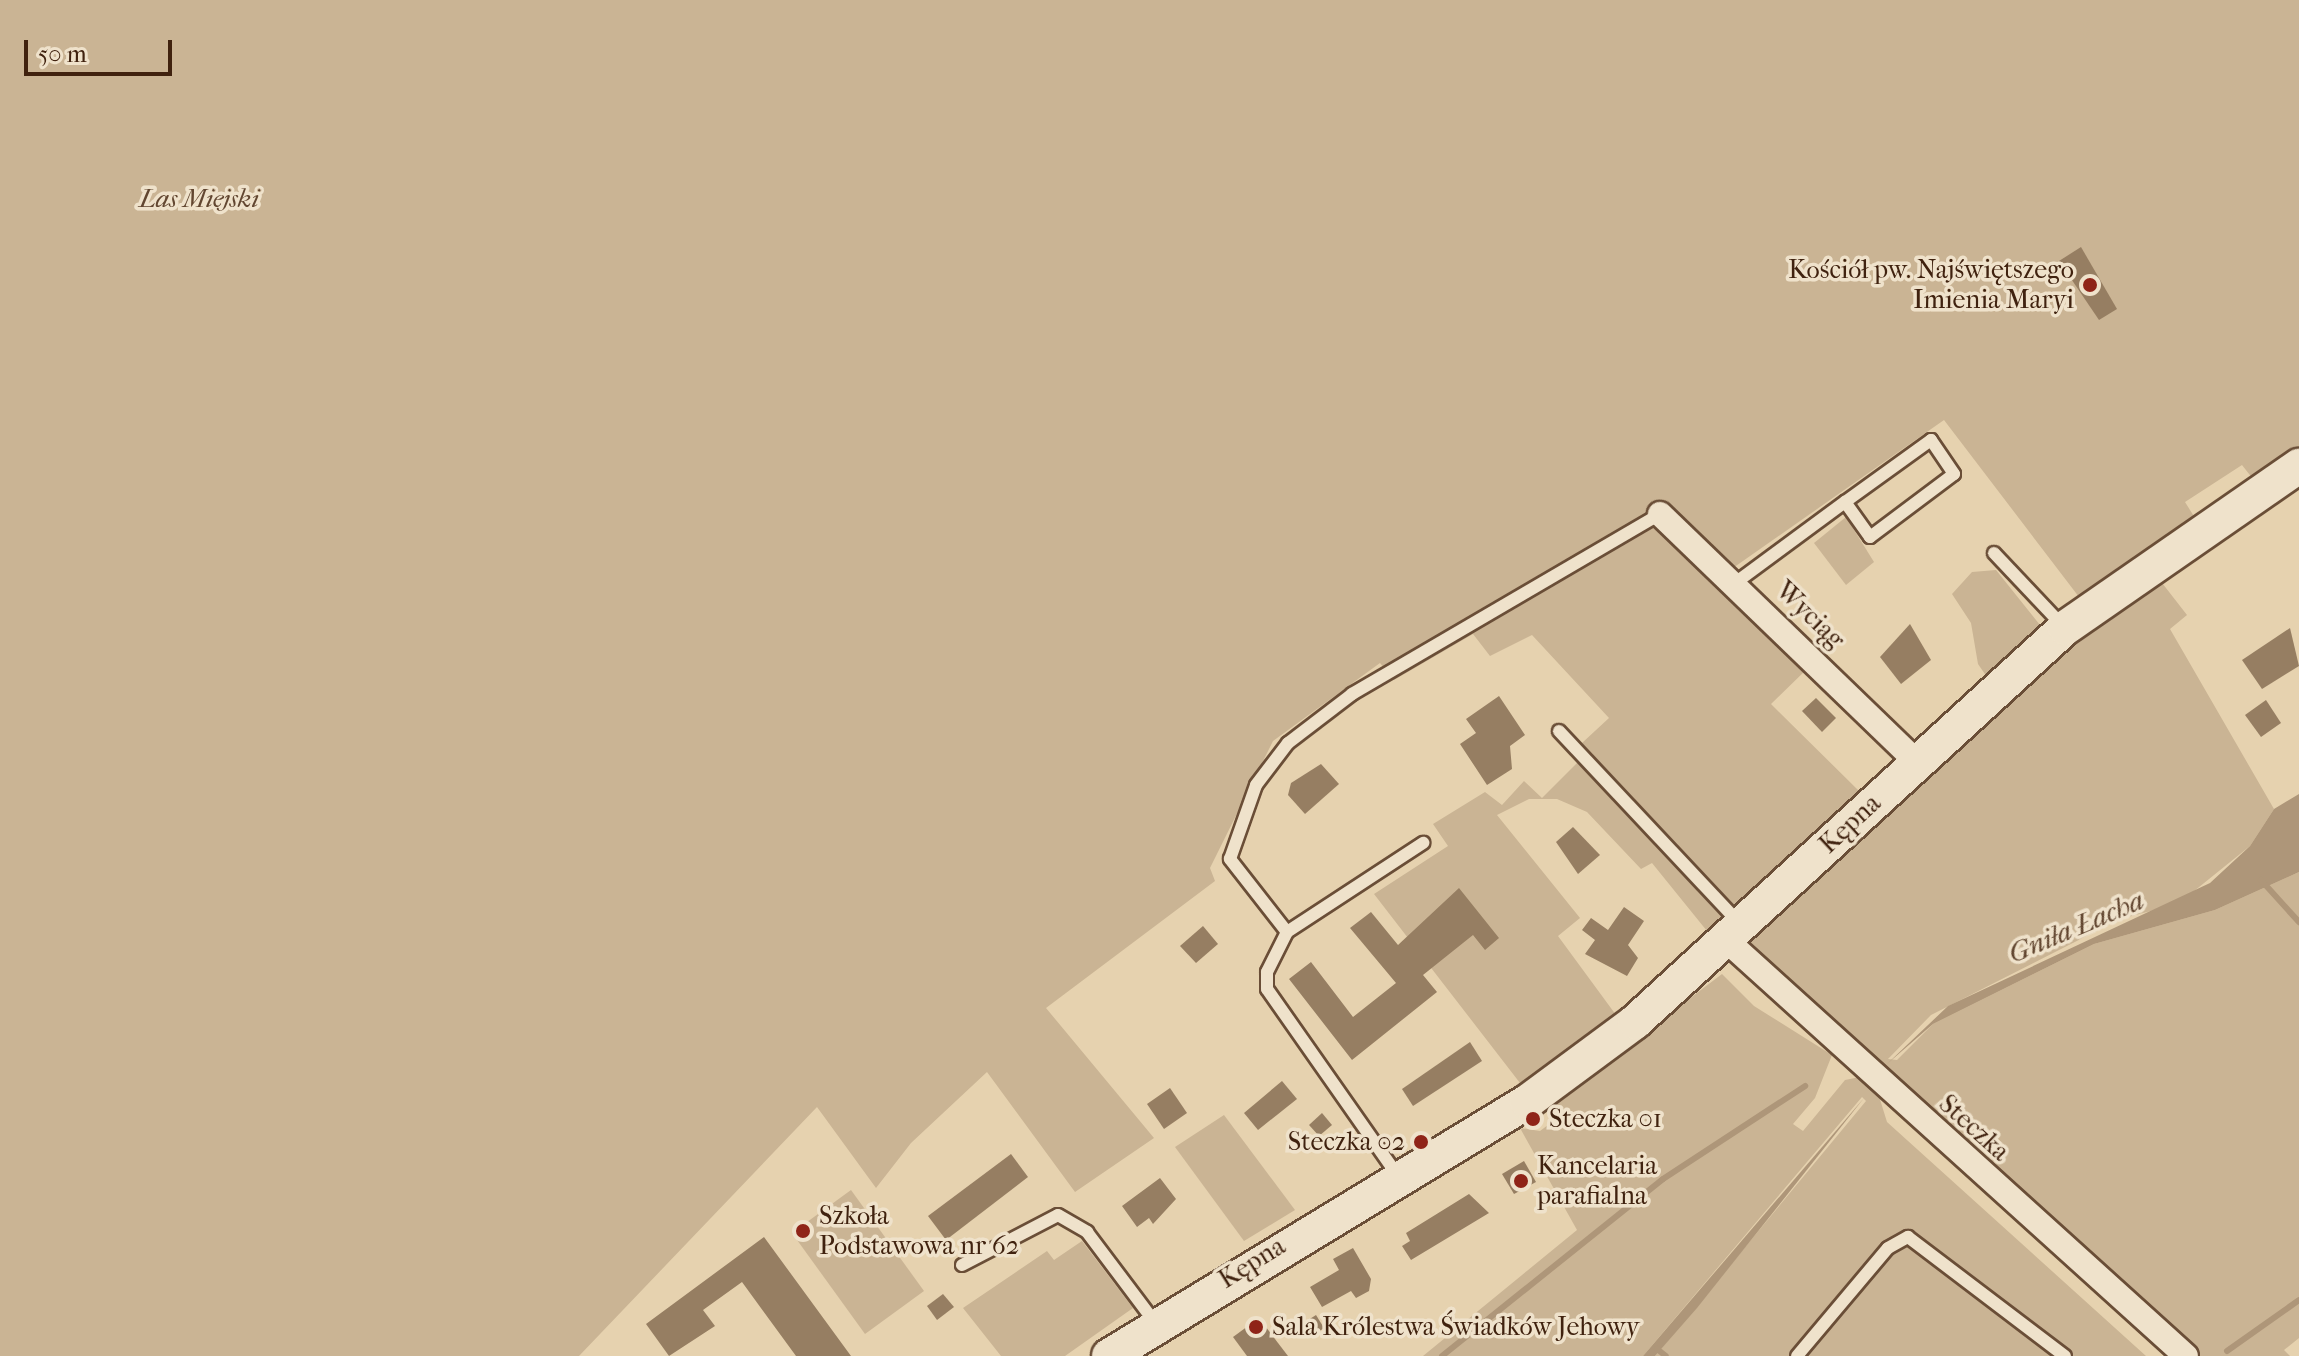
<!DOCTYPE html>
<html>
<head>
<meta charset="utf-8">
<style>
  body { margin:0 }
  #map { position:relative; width:2299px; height:1356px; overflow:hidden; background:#e6d2af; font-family:"IM FELL French Canon",serif }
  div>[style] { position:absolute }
  .green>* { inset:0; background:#cab494 }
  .water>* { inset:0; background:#ae9679 }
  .stream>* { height:6px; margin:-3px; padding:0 3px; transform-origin:3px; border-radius:3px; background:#ae9679 }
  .building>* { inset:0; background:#967e62 }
  .roads { filter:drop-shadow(2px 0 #6a4e37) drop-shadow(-2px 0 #6a4e37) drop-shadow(0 2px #6a4e37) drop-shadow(0 -2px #6a4e37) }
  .lane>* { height:12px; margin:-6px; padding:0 6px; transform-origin:6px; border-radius:6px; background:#efe2cb }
  .street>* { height:24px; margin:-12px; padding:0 12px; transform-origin:12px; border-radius:12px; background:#efe2cb }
  .secondary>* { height:34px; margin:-17px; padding:0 17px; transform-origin:17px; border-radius:17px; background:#efe2cb }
  .dots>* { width:22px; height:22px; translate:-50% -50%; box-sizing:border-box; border:4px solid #efe2cb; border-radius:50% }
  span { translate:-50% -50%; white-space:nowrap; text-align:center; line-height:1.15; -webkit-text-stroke:7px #efe2cb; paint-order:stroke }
  .park-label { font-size:26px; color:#624630; font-style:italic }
  .poi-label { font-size:26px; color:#40220f }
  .right { translate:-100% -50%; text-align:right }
  .left { translate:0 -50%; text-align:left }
  .street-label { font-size:26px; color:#40220f }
  .water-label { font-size:28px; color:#61452f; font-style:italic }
  .scale { position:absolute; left:24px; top:40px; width:148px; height:36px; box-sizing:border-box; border:4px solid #40220f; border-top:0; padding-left:10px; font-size:24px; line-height:28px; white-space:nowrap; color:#40220f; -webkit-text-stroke:6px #efe2cb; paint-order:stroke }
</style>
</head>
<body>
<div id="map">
  <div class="green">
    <div style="clip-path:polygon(0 0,2299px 0,2299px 449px,2253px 479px,2242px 465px,2185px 502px,2195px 518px,2079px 597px,1944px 420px,1713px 582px,1809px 667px,1771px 704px,1859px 791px,1707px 931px,1652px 863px,1641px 869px,1587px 812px,1557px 799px,1529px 799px,1497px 815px,1580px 918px,1558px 936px,1616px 1015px,1520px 1083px,1374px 894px,1448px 846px,1433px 824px,1485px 792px,1502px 805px,1524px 781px,1542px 798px,1589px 751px,1582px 743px,1609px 718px,1532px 635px,1490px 656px,1473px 634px,1394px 680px,1380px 663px,1273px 741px,1210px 868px,1215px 881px,1046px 1008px,1154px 1138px,1075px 1192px,987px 1072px,911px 1143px,876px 1188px,817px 1107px,579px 1356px,0 1356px)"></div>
    <div style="clip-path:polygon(1846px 517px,1874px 562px,1846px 585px,1814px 543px)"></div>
    <div style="clip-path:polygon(1996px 570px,2044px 630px,1989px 680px,1978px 664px,1971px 623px,1952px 594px,1972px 572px)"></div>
    <div style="clip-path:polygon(2159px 579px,2187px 615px,2170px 629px,2274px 809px,2250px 846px,2178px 904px,2120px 919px,1931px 1015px,1888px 1059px,1897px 1060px,1933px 1024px,2094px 944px,2215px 910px,2299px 872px,2299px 1338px,2284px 1350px,2290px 1356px,2195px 1356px,1750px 942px,2034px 677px)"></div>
    <div style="clip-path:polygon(1722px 974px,1754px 1006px,1832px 1055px,1815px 1098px,1793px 1124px,1803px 1131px,1845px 1080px,1860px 1077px,1878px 1093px,1887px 1122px,2146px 1356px,1655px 1356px,1866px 1101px,1862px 1097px,1643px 1356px,1423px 1356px,1577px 1230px,1520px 1128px,1540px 1131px,1556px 1119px,1557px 1099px)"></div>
    <div style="clip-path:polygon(1224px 1115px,1295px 1210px,1244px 1241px,1175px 1147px)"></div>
    <div style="clip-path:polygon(851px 1190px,924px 1291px,865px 1334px,792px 1233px)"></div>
    <div style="clip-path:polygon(1082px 1241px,1133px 1308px,1065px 1356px,1001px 1356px,963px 1308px,1047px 1251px,1054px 1260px)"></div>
  </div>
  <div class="water">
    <div style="clip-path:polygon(2299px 794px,2299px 872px,2215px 910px,2094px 944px,1933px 1024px,1887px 1064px,1948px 1006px,2210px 883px,2250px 846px,2274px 809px)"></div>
    <div style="clip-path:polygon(1864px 1098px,1697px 1308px,1655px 1356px,1643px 1356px)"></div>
  </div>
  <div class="stream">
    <div style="left:2261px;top:880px;width:57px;rotate:47.9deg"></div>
    <div style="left:1657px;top:1349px;width:11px;rotate:38deg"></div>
    <div style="left:2227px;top:1351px;width:88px;rotate:-35.3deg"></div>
    <div style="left:1442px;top:1356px;width:283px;rotate:-38.7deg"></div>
    <div style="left:1663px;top:1179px;width:170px;rotate:-33.2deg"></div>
  </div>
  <div class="building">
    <div style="clip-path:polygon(2081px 247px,2117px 309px,2099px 320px,2059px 261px)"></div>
    <div style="clip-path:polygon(1910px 624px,1931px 660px,1901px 684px,1880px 657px)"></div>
    <div style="clip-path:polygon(2290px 628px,2299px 666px,2262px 689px,2242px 660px)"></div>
    <div style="clip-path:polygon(1499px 696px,1525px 735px,1510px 746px,1512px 769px,1487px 785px,1460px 744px,1476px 733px,1466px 719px)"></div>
    <div style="clip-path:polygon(1816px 698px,1836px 718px,1822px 732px,1802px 711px)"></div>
    <div style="clip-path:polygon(2266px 700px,2281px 723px,2261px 737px,2245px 715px)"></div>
    <div style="clip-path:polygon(1321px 764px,1339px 784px,1305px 814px,1288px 795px,1291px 783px)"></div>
    <div style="clip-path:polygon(1573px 827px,1600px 855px,1578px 874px,1556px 842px)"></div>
    <div style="clip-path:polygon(1459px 888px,1499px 938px,1485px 950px,1473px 935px,1423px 975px,1437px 992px,1352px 1060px,1289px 979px,1311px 962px,1353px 1017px,1396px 983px,1350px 928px,1371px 912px,1398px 945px)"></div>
    <div style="clip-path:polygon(1624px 907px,1644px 921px,1628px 945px,1638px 958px,1627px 976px,1585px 954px,1595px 940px,1582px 930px,1591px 918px,1608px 930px)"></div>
    <div style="clip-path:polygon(1203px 926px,1218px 944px,1196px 963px,1180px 946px)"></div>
    <div style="clip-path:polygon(1470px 1042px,1482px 1061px,1413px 1106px,1402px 1089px)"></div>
    <div style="clip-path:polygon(1282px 1081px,1297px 1099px,1258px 1130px,1244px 1113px)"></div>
    <div style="clip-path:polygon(1170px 1088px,1187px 1113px,1164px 1129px,1147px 1104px)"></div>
    <div style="clip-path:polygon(1322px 1113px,1332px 1125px,1319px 1136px,1309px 1125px)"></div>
    <div style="clip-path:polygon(1011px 1154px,1028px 1177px,946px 1240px,928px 1216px)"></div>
    <div style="clip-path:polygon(1524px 1161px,1536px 1182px,1514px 1194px,1502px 1174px)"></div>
    <div style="clip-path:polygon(1160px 1178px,1176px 1199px,1153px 1224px,1149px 1218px,1137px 1227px,1122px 1206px)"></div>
    <div style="clip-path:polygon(1469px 1194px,1489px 1213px,1411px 1260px,1402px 1246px,1410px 1241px,1406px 1233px)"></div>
    <div style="clip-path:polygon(764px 1237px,851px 1356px,796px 1356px,742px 1282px,703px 1310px,715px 1326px,669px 1356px,646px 1324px)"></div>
    <div style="clip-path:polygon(1353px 1248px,1371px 1279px,1369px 1291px,1356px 1298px,1351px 1291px,1322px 1307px,1310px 1287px,1339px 1270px,1333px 1259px)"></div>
    <div style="clip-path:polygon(943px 1294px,954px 1307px,937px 1320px,927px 1306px)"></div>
    <div style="clip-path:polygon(1316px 1315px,1324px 1328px,1311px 1337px,1302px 1324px)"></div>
    <div style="clip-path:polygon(1259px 1318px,1288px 1356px,1247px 1356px,1233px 1337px)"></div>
  </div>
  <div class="roads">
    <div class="lane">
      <div style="left:1994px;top:553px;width:100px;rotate:46.6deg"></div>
      <div style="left:1735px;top:583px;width:137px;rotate:-36.4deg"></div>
      <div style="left:1845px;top:502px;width:106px;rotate:-35.8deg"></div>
      <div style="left:1931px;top:440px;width:41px;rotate:55.9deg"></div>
      <div style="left:1954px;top:474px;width:105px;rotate:143.1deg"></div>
      <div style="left:1870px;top:537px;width:43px;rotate:-125.5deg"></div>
      <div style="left:1559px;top:731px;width:263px;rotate:46.8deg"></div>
      <div style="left:1287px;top:932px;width:93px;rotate:-128deg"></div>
      <div style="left:1230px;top:859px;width:78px;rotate:-70.6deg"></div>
      <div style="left:1256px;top:785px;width:53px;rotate:-52.7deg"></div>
      <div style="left:1288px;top:743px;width:81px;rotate:-37.4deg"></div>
      <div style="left:1352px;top:694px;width:357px;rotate:-30.3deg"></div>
      <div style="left:1398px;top:1176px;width:228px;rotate:-125deg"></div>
      <div style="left:1267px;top:989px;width:17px;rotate:-90deg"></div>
      <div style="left:1267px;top:972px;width:45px;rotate:-63.4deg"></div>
      <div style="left:1287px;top:932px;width:163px;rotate:-33.2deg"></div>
      <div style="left:962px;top:1265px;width:108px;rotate:-27.5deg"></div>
      <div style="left:1058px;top:1215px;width:34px;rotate:30deg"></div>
      <div style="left:1087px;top:1232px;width:115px;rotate:53.1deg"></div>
      <div style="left:1797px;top:1356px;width:141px;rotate:-49.9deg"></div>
      <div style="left:1888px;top:1248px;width:23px;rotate:-29deg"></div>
      <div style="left:1908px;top:1237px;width:197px;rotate:37.2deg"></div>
    </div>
    <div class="street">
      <div style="left:1660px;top:514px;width:356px;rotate:44deg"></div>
      <div style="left:1726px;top:940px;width:620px;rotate:42.12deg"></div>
    </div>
    <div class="secondary">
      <div style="left:1109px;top:1356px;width:489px;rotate:-31.3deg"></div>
      <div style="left:1527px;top:1102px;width:134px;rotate:-36.5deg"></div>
      <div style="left:1635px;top:1022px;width:583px;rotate:-42.5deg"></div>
      <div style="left:2065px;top:628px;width:285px;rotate:-34.7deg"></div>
    </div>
  </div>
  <div class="dots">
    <div style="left:2090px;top:285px;background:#8f2418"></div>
    <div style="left:1533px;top:1119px;background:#8f2418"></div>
    <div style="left:1421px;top:1142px;background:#8f2418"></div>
    <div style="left:1521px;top:1181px;background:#8f2418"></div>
    <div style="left:803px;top:1231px;background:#8f2418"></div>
    <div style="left:1256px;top:1327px;background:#8f2418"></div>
  </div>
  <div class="park-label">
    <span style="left:199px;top:199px">Las Miejski</span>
  </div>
  <div class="poi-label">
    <span class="right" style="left:2074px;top:285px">Kościół pw. Najświętszego<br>Imienia Maryi</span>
    <span class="left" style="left:1549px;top:1119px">Steczka 01</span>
    <span class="right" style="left:1405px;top:1142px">Steczka 02</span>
    <span class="left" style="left:1537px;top:1181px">Kancelaria<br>parafialna</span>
    <span class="left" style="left:819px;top:1231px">Szkoła<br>Podstawowa nr 62</span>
    <span class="left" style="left:1272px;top:1327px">Sala Królestwa Świadków Jehowy</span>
  </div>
  <div class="street-label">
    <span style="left:1810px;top:615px;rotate:44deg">Wyciąg</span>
    <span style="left:1850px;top:824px;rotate:-43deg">Kępna</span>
    <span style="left:1974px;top:1128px;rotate:42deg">Steczka</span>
    <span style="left:1252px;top:1263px;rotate:-32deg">Kępna</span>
  </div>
  <div class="water-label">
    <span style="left:2076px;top:927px;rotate:-23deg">Gniła Łacha</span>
  </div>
  <div class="scale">50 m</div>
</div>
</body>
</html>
